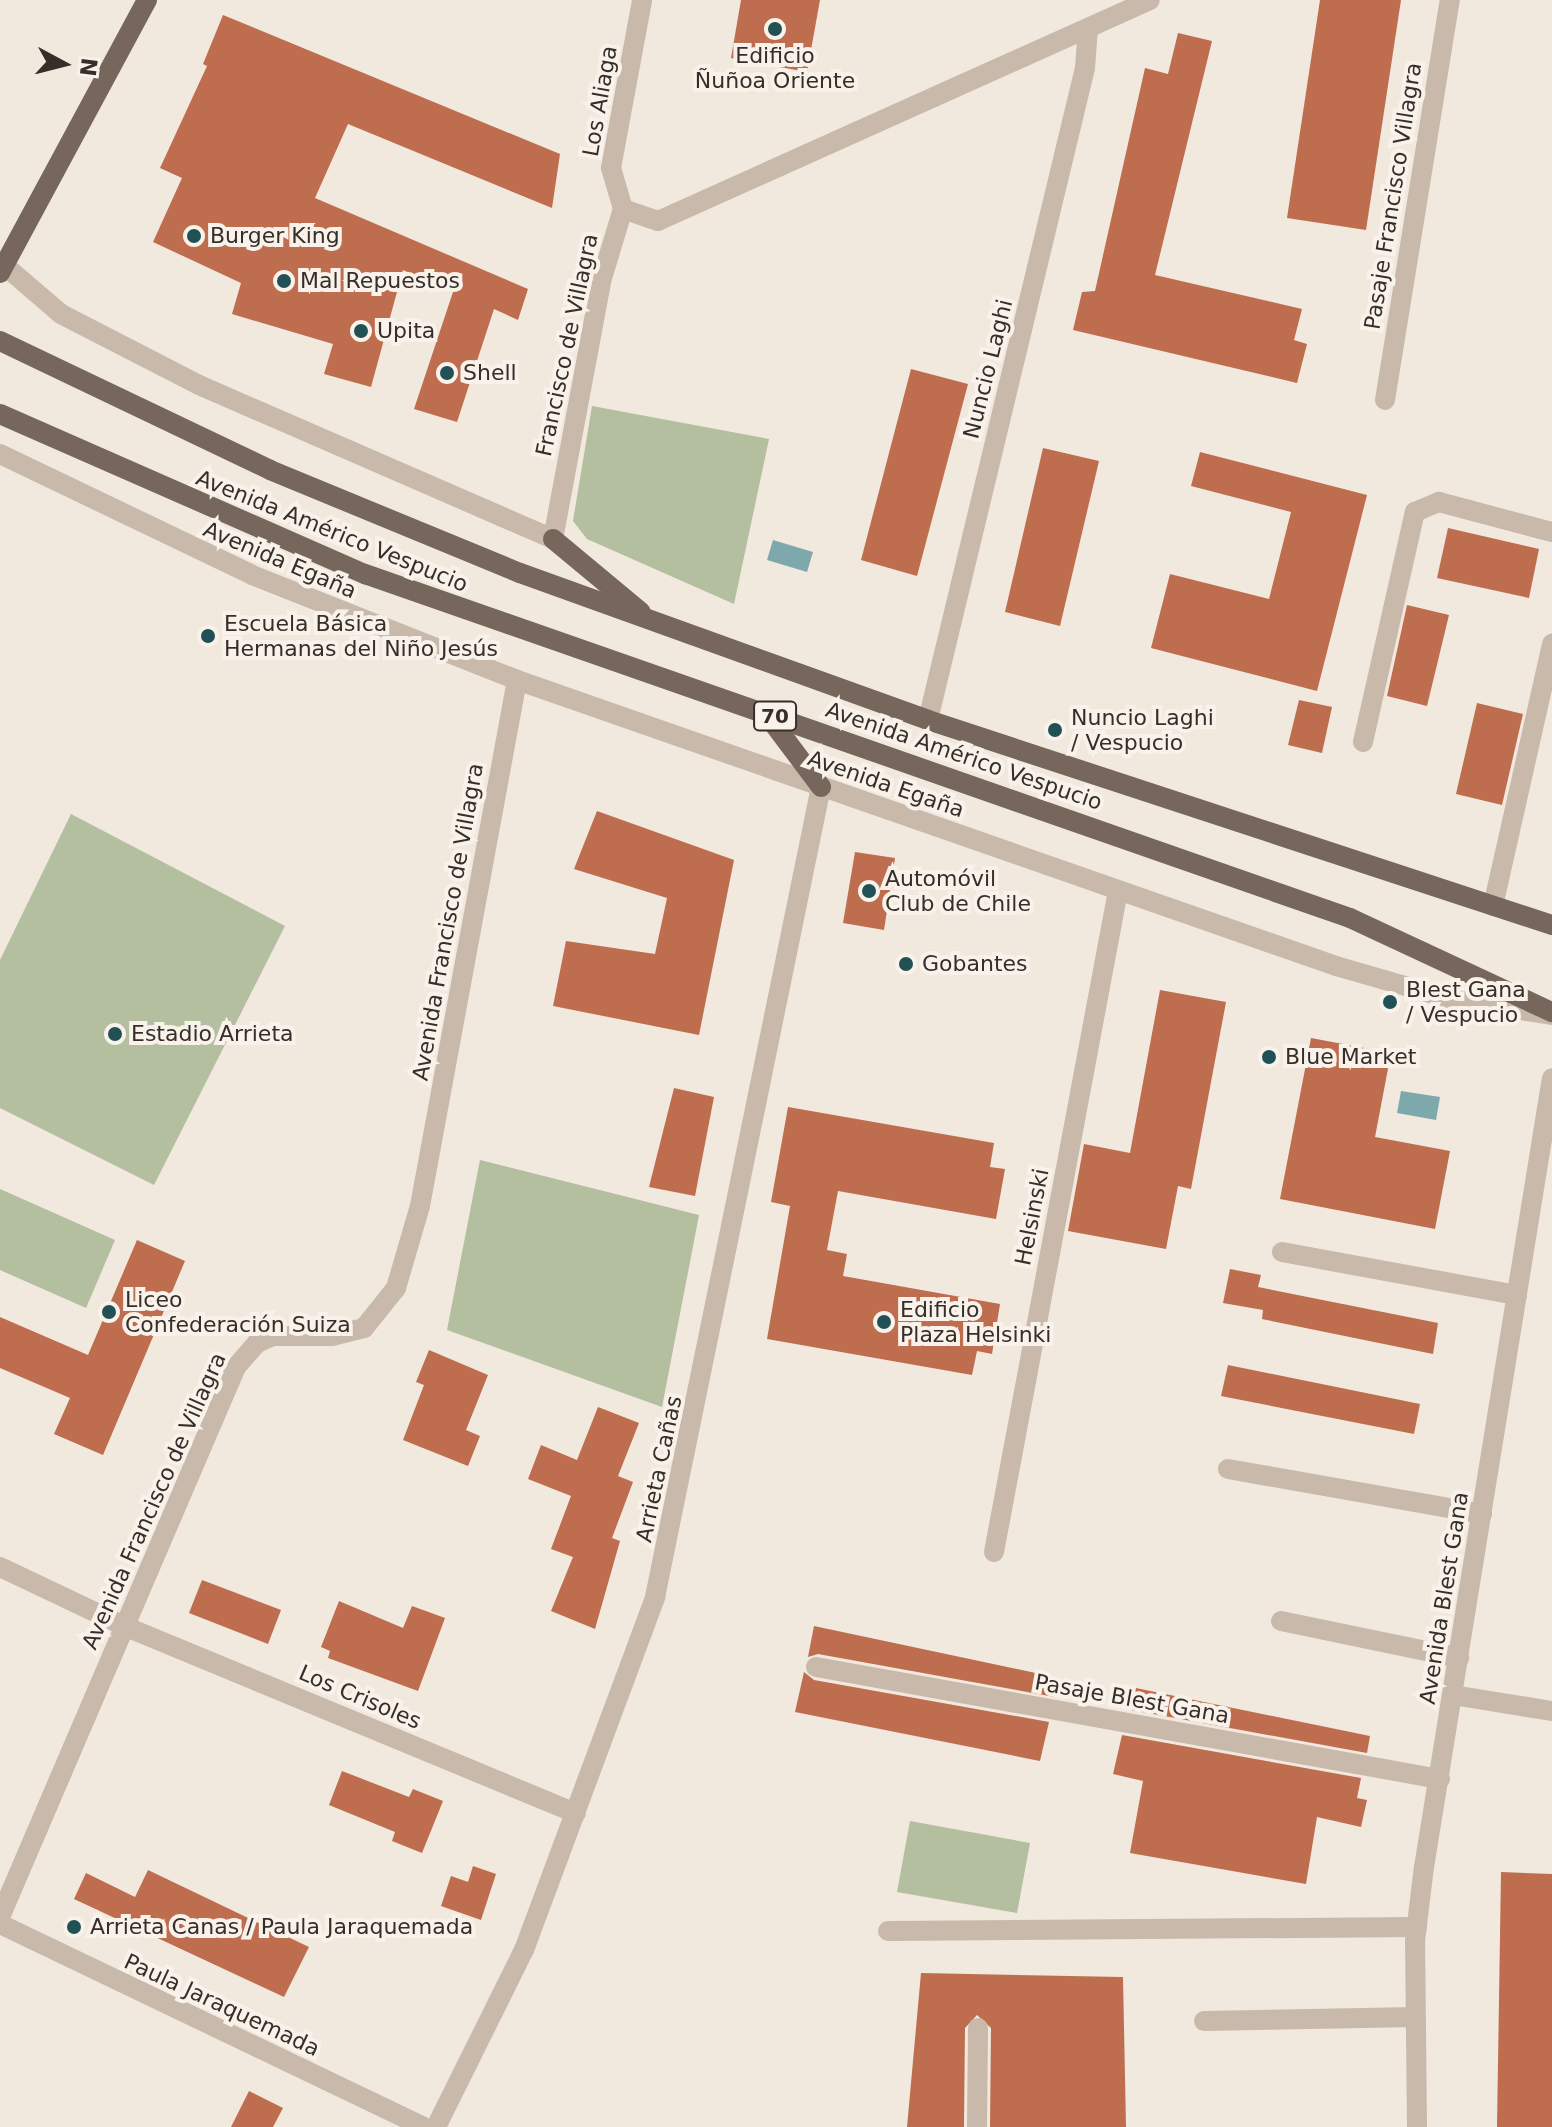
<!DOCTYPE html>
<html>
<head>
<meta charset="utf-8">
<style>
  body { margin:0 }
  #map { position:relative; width:1552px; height:2127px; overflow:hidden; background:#f1e8de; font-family:"DejaVu Sans",sans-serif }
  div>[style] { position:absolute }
  .green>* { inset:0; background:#b3bf9e }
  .water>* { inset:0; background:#7ea9ac }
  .building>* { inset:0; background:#be6d4e }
  .minor>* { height:20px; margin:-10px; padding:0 10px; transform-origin:10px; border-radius:10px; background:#c8b9aa }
  .major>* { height:20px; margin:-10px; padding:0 10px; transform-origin:10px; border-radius:10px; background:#77665b }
  .dots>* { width:22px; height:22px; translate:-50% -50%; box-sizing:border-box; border:4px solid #f9f2ea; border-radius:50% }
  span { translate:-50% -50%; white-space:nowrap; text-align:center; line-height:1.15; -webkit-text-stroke:8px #f9f2ea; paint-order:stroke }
  .shield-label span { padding:2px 6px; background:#f9f2ea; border:2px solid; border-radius:6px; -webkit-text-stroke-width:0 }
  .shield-label { font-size:20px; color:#362e29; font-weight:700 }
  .poi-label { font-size:22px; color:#362e29 }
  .left { translate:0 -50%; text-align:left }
  .street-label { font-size:22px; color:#362e29 }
  .north { position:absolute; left:24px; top:24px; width:80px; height:80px; -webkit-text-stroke:6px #f9f2ea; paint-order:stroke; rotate:97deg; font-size:22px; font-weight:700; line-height:32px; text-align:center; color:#362e29 }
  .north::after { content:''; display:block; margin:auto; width:28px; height:36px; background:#362e29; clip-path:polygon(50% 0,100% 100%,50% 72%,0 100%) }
</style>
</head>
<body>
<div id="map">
  <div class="green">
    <div style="clip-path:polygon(592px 406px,769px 439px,734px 604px,587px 539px,573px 521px)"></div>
    <div style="clip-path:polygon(71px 814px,285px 926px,154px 1185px,0 1108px,0 960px)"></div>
    <div style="clip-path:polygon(480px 1160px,699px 1215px,662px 1407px,447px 1330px)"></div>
    <div style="clip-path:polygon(0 1189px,115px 1240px,86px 1308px,0 1270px)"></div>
    <div style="clip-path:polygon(910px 1821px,1030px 1843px,1017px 1913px,897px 1892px)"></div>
  </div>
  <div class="water">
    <div style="clip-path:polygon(773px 540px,813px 552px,807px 572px,767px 560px)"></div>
    <div style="clip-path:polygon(1401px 1091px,1440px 1097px,1436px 1120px,1397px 1113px)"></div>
  </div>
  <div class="building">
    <div style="clip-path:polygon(741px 0,820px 0,807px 72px,731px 58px)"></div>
    <div style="clip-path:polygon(1320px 0,1401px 0,1366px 230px,1287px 218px)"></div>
    <div style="clip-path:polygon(223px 15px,560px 154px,552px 208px,348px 124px,315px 198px,528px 289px,518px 320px,494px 309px,457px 422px,414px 409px,453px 292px,403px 270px,371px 387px,324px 374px,333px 344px,232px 314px,241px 283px,153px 242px,182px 178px,160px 168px,207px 66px,203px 64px)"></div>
    <div style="clip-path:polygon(1178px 33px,1212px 41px,1155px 275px,1302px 309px,1294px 340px,1307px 344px,1297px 383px,1073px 330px,1082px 292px,1095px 291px,1145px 68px,1168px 74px)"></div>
    <div style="clip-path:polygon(911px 369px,968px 384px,917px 576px,861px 560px)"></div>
    <div style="clip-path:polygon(1043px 448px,1099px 461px,1060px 626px,1005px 612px)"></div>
    <div style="clip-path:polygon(1200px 452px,1367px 495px,1317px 691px,1151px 648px,1170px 574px,1269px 599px,1291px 512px,1191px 486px)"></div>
    <div style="clip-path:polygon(1448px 528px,1539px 549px,1529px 598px,1437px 578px)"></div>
    <div style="clip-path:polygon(1407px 605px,1449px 615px,1427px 706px,1387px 696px)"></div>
    <div style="clip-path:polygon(1299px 700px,1332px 707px,1322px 753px,1288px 745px)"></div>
    <div style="clip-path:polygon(1477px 703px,1523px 714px,1502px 805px,1456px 794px)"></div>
    <div style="clip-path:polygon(597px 811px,734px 860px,699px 1035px,553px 1006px,566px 941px,655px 954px,667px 898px,574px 869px)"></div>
    <div style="clip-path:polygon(855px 852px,895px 858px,884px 930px,843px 923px)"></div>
    <div style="clip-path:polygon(1160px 990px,1226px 1002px,1191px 1189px,1178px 1186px,1166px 1249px,1068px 1231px,1084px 1144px,1130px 1153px)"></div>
    <div style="clip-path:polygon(1311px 1038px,1391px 1053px,1375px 1137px,1450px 1151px,1435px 1229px,1280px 1199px)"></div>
    <div style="clip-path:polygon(674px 1088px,714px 1097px,695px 1196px,649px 1187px)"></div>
    <div style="clip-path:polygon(788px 1107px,994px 1143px,990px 1167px,1005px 1169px,996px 1219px,838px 1191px,827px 1250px,847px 1254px,843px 1276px,1000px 1304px,992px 1354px,977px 1351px,972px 1375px,767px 1339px,790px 1206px,771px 1202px)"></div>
    <div style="clip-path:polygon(137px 1240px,185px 1261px,103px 1455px,54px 1434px,70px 1398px,0 1368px,0 1317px,88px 1355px)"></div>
    <div style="clip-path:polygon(1230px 1269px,1261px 1275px,1258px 1287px,1438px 1323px,1433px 1354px,1262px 1319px,1263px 1310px,1223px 1303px)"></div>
    <div style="clip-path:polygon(429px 1350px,488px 1375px,466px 1430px,480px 1436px,468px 1466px,403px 1440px,424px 1385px,416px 1382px)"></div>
    <div style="clip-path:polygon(1228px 1365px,1420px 1404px,1414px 1434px,1221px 1396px)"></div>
    <div style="clip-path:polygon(598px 1407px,639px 1423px,618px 1476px,633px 1482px,612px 1538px,620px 1541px,595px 1629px,551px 1611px,573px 1557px,551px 1549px,571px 1496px,528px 1479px,541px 1445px,577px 1460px)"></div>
    <div style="clip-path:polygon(202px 1580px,281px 1610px,268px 1644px,189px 1613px)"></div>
    <div style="clip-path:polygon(339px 1601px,403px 1628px,412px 1606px,445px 1618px,418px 1691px,328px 1658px,330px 1651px,321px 1647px)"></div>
    <div style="clip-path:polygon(814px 1626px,1059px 1678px,1055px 1697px,818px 1654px,808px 1657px)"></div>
    <div style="clip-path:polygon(804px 1672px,814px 1680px,1049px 1722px,1040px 1761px,795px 1712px)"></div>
    <div style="clip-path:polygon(1131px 1687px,1370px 1736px,1367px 1753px,1126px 1709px)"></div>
    <div style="clip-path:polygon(1122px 1735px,1361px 1778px,1357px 1798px,1367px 1800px,1361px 1827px,1317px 1817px,1306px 1884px,1130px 1853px,1143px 1781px,1113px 1774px)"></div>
    <div style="clip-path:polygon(342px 1771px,409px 1797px,413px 1789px,443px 1801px,422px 1853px,392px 1841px,395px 1832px,329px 1805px)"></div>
    <div style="clip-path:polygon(473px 1866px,496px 1874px,481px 1920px,441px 1906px,451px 1876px,468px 1882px)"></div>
    <div style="clip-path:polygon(148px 1870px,309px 1947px,284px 1997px,74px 1899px,86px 1873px,135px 1897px)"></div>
    <div style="clip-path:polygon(1501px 1872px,1552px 1874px,1552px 2127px,1497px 2127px)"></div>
    <div style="clip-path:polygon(921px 1973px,1123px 1977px,1126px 2127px,990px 2127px,991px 2028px,977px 2015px,965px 2028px,964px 2127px,907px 2127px)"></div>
    <div style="clip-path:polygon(249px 2091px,283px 2108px,273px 2127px,231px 2127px)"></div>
  </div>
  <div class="minor">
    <div style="left:623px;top:209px;width:37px;rotate:19deg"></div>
    <div style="left:658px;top:221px;width:539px;rotate:-24.19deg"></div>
    <div style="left:623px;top:209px;width:43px;rotate:-106.3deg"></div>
    <div style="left:611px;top:168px;width:171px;rotate:-79.5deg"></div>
    <div style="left:4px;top:265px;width:75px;rotate:40.7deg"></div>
    <div style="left:61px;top:314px;width:155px;rotate:27.2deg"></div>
    <div style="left:199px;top:385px;width:386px;rotate:23.5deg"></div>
    <div style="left:553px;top:539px;width:266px;rotate:-79.4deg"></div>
    <div style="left:602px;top:278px;width:72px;rotate:-73.1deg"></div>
    <div style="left:1385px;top:400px;width:405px;rotate:-80.8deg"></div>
    <div style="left:0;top:454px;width:280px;rotate:25.6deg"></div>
    <div style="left:252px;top:575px;width:285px;rotate:21.6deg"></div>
    <div style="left:517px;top:680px;width:868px;rotate:19.25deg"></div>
    <div style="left:1336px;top:966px;width:119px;rotate:16.1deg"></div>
    <div style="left:1450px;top:999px;width:103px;rotate:8.9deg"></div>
    <div style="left:928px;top:720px;width:671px;rotate:-76.46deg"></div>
    <div style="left:1085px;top:68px;width:40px;rotate:-85.7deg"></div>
    <div style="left:1363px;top:742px;width:236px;rotate:-77.3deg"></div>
    <div style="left:1415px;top:512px;width:26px;rotate:-23deg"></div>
    <div style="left:1439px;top:502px;width:117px;rotate:14.9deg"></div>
    <div style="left:1493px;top:906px;width:269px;rotate:-77.3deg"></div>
    <div style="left:1282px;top:1252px;width:239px;rotate:10.4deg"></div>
    <div style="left:1228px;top:1469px;width:258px;rotate:10deg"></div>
    <div style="left:994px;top:1552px;width:673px;rotate:-79.38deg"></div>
    <div style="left:0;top:1567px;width:137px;rotate:25.4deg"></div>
    <div style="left:124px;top:1626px;width:489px;rotate:22.5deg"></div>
    <div style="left:1281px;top:1621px;width:182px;rotate:11.7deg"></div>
    <div style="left:816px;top:1667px;width:634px;rotate:10.18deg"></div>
    <div style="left:1453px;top:1695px;width:100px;rotate:9.2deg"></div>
    <div style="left:0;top:1917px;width:598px;rotate:-66.78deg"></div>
    <div style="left:236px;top:1367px;width:32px;rotate:-49deg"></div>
    <div style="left:257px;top:1343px;width:17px;rotate:-24deg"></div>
    <div style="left:273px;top:1336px;width:59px"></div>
    <div style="left:332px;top:1336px;width:33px;rotate:-14deg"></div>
    <div style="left:364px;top:1328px;width:51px;rotate:-51.3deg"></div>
    <div style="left:396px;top:1288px;width:85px;rotate:-73.7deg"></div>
    <div style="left:420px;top:1206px;width:535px;rotate:-79.55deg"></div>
    <div style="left:0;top:1924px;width:470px;rotate:25.6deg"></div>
    <div style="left:888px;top:1931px;width:529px;rotate:-0.43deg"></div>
    <div style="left:1204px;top:2021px;width:211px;rotate:-1.1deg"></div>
    <div style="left:436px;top:2127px;width:198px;rotate:-63.6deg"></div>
    <div style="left:524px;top:1950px;width:377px;rotate:-69.6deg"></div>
    <div style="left:655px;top:1597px;width:827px;rotate:-78.42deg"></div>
    <div style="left:977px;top:2127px;width:99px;rotate:-89.4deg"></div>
    <div style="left:1417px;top:2127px;width:186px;rotate:-90.6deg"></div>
    <div style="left:1415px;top:1941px;width:75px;rotate:-83.1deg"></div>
    <div style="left:1424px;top:1867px;width:799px;rotate:-80.79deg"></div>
  </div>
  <div class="major">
    <div style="left:0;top:273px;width:310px;rotate:-61.7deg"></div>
    <div style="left:0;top:341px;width:299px;rotate:25.5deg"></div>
    <div style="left:270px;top:470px;width:270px;rotate:22.4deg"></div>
    <div style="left:520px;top:573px;width:434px;rotate:19.8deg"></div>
    <div style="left:928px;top:720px;width:657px;rotate:18.19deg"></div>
    <div style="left:0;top:414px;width:399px;rotate:23.7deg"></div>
    <div style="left:365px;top:574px;width:1043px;rotate:19.25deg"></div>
    <div style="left:1350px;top:918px;width:223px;rotate:25deg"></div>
    <div style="left:553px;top:539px;width:114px;rotate:39.7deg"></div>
    <div style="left:767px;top:715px;width:90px;rotate:53.1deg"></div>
  </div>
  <div class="dots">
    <div style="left:775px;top:29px;background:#215055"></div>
    <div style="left:194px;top:236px;background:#215055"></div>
    <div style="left:284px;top:281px;background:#215055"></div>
    <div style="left:361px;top:331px;background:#215055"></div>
    <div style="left:447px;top:373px;background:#215055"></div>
    <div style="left:208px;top:636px;background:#215055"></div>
    <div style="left:1055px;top:730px;background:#215055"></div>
    <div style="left:869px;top:891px;background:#215055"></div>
    <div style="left:906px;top:964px;background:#215055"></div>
    <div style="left:1390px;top:1002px;background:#215055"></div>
    <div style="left:115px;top:1034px;background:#215055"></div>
    <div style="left:1269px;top:1057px;background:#215055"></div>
    <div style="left:109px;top:1312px;background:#215055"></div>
    <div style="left:884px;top:1322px;background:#215055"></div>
    <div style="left:74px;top:1927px;background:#215055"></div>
  </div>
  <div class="shield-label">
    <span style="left:775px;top:716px">70</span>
  </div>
  <div class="poi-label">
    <span style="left:775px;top:68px">Edificio<br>Ñuñoa Oriente</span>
    <span class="left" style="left:210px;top:236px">Burger King</span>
    <span class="left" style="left:300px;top:281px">Mal Repuestos</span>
    <span class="left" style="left:377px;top:331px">Upita</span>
    <span class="left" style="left:463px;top:373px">Shell</span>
    <span class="left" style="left:224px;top:636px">Escuela Básica<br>Hermanas del Niño Jesús</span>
    <span class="left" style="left:1071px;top:730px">Nuncio Laghi<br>/ Vespucio</span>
    <span class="left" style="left:885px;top:891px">Automóvil<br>Club de Chile</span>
    <span class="left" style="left:922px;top:964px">Gobantes</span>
    <span class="left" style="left:1406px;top:1002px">Blest Gana<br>/ Vespucio</span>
    <span class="left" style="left:131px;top:1034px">Estadio Arrieta</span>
    <span class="left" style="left:1285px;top:1057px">Blue Market</span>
    <span class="left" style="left:125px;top:1312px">Liceo<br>Confederación Suiza</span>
    <span class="left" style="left:900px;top:1322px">Edificio<br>Plaza Helsinki</span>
    <span class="left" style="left:90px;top:1927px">Arrieta Canas / Paula Jaraquemada</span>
  </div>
  <div class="street-label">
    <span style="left:600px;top:101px;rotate:-80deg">Los Aliaga</span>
    <span style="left:1393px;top:196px;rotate:-81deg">Pasaje Francisco Villagra</span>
    <span style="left:567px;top:345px;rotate:-78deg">Francisco de Villagra</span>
    <span style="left:988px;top:369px;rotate:-76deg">Nuncio Laghi</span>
    <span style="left:332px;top:531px;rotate:22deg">Avenida Américo Vespucio</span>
    <span style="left:280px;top:560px;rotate:23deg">Avenida Egaña</span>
    <span style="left:964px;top:756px;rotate:19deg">Avenida Américo Vespucio</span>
    <span style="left:886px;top:784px;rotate:19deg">Avenida Egaña</span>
    <span style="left:448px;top:922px;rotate:-80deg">Avenida Francisco de Villagra</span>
    <span style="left:1032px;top:1217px;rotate:-79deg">Helsinski</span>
    <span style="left:659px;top:1469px;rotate:-78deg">Arrieta Cañas</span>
    <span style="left:154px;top:1501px;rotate:-66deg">Avenida Francisco de Villagra</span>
    <span style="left:1444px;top:1598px;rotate:-81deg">Avenida Blest Gana</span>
    <span style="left:360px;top:1697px;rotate:23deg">Los Crisoles</span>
    <span style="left:1132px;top:1699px;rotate:10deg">Pasaje Blest Gana</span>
    <span style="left:222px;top:2005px;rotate:25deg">Paula Jaraquemada</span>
  </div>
  <div class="north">N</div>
</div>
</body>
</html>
